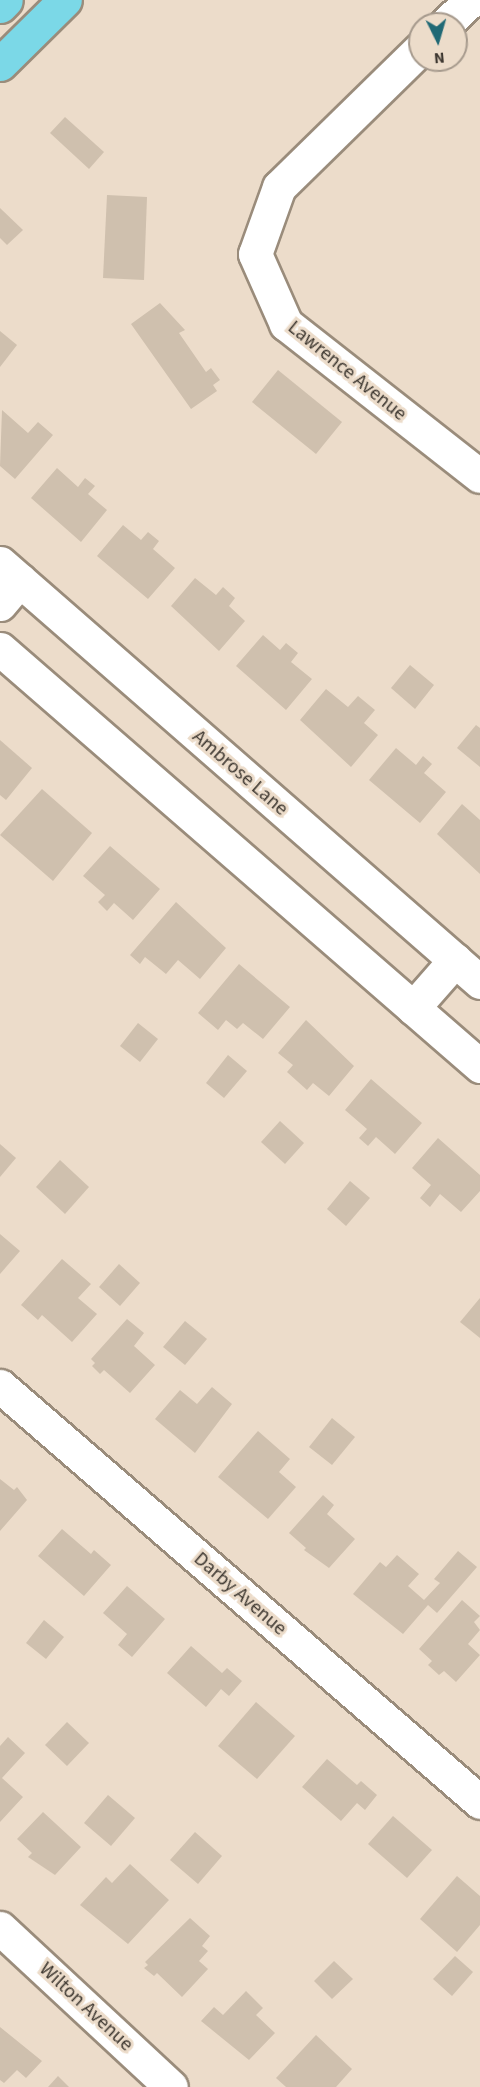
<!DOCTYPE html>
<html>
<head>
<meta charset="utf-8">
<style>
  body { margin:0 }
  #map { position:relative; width:480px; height:2087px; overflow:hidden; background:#ecdcca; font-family:"Source Sans 3",sans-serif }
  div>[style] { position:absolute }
  .building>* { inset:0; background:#cfc0ae }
  .roads { filter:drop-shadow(2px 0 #9a8c7b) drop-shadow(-2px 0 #9a8c7b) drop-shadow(0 2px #9a8c7b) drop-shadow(0 -2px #9a8c7b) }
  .minor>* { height:33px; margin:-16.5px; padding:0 16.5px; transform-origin:16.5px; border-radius:16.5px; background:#fff }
  .major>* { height:33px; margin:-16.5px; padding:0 16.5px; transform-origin:16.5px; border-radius:16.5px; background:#7bd8e7 }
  span { translate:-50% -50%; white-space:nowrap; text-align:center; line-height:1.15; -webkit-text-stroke:6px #ecdcca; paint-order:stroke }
  .street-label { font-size:20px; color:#3e3831 }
  .north { position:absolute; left:408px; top:12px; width:60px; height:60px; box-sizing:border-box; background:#ecdcca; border:2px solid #a69a8d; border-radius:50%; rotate:175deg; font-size:16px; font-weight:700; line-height:24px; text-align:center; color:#3e3831 }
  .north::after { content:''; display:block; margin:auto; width:21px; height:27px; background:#206975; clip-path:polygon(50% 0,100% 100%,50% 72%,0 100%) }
</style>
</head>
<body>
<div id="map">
  <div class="building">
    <div style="clip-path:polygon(65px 117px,104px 152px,89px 169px,50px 133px)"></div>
    <div style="clip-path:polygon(107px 195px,147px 197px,144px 280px,103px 278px)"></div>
    <div style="clip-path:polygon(0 208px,23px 230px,7px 245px,0 238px)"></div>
    <div style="clip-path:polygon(160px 303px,185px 330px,179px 333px,206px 372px,211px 368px,220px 380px,213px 385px,217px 391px,191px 409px,131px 324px)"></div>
    <div style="clip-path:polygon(0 331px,17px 345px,0 367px)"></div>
    <div style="clip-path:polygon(278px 370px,342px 422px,316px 454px,252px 402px)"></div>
    <div style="clip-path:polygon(2px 410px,28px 433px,38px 422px,53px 435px,15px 479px,0 466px)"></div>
    <div style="clip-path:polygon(57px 468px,78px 487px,85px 478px,95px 486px,88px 494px,107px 510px,81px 542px,31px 498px)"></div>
    <div style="clip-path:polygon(123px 525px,141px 540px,148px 532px,159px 541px,153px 549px,175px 568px,148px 599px,97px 556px)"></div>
    <div style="clip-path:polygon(195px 578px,216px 595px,223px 587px,235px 598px,229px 606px,245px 621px,219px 651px,171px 606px)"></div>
    <div style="clip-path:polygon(263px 635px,280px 650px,286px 643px,298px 653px,291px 662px,312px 679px,286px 710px,236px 666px)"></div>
    <div style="clip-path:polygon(410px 665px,434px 685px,415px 709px,391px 688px)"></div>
    <div style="clip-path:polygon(326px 689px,348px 707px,358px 696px,375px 710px,364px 723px,378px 735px,351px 767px,300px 720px)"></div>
    <div style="clip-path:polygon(476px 725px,480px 728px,480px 767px,457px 748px)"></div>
    <div style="clip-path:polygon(0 740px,32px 768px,6px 800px,0 795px)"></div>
    <div style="clip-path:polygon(396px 748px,416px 765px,423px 756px,432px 764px,424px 773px,446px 792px,420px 823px,369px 780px)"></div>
    <div style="clip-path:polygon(42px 789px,92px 833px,53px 881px,0 835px)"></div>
    <div style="clip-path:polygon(462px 804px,480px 820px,480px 874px,437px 834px)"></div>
    <div style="clip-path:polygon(110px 846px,160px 889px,133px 920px,114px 903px,107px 911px,98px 902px,105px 895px,83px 876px)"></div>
    <div style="clip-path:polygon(176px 902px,226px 948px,200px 979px,178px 960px,166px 974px,145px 957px,140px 964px,130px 955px)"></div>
    <div style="clip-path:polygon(239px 964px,290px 1007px,263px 1039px,243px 1023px,237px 1029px,226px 1020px,218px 1030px,198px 1013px)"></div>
    <div style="clip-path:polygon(306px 1020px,354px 1066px,329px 1096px,313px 1083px,307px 1090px,287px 1072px,293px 1065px,278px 1053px)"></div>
    <div style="clip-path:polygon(138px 1023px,158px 1039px,140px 1062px,120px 1046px)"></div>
    <div style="clip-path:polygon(228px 1055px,247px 1071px,224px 1098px,206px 1083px)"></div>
    <div style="clip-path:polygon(371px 1079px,422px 1123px,395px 1154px,376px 1137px,368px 1146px,359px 1138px,367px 1129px,345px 1110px)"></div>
    <div style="clip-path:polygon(280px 1121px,304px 1143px,285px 1164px,261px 1142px)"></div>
    <div style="clip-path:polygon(438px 1138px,480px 1175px,480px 1191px,461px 1212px,440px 1194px,430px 1207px,420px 1198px,431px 1185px,412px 1168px)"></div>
    <div style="clip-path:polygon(0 1144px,16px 1158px,0 1177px)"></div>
    <div style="clip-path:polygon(60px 1160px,89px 1187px,65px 1214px,36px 1187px)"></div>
    <div style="clip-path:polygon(350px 1181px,370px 1198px,346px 1226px,327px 1209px)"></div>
    <div style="clip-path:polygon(0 1234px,20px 1251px,0 1274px)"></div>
    <div style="clip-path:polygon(62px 1259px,91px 1284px,78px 1298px,97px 1314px,72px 1342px,42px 1315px,38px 1320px,21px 1305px)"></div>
    <div style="clip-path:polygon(119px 1264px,140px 1283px,120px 1306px,99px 1287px)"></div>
    <div style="clip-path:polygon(480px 1298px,480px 1338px,460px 1322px)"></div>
    <div style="clip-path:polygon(127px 1319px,144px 1333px,134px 1346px,155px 1365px,130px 1393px,104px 1370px,100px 1374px,92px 1366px,95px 1363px,91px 1359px)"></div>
    <div style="clip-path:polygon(185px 1321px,207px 1339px,185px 1365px,163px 1347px)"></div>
    <div style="clip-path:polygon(212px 1387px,232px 1404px,195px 1453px,155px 1419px,180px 1390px,197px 1404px)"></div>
    <div style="clip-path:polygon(332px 1418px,355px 1437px,332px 1465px,309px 1447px)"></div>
    <div style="clip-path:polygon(258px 1431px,290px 1459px,279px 1472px,296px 1487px,268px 1519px,218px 1477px)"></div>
    <div style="clip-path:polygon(0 1479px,14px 1490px,17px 1487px,27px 1500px,0 1531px)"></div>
    <div style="clip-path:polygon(323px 1495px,334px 1505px,327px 1514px,355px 1539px,329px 1568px,304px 1550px,306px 1548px,289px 1533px)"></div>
    <div style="clip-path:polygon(62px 1529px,91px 1554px,94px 1550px,111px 1565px,84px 1596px,38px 1556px)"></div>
    <div style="clip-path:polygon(458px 1551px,477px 1567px,437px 1613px,428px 1605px,403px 1634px,353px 1594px,380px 1562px,386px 1567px,397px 1555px,419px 1574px,408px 1586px,424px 1600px,440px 1583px,434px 1579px)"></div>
    <div style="clip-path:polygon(127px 1586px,165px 1619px,132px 1657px,118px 1645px,127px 1634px,103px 1613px)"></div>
    <div style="clip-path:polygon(462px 1600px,480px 1616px,474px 1622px,480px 1630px,468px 1644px,480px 1655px,456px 1682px,444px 1671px,439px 1675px,428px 1665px,432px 1661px,419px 1649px)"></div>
    <div style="clip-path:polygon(44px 1620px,64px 1637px,46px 1659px,26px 1643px)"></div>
    <div style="clip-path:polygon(191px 1646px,222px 1673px,227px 1668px,242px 1681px,229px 1696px,221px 1689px,206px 1707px,167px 1673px)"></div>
    <div style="clip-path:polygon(256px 1702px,295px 1736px,257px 1779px,218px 1746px)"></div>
    <div style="clip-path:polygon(67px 1722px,89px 1743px,67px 1766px,45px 1745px)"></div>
    <div style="clip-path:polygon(8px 1737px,25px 1753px,2px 1778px,23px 1797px,0 1822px,0 1746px)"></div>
    <div style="clip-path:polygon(327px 1759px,357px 1785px,361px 1781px,377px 1795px,365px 1810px,357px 1803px,341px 1821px,302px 1787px)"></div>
    <div style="clip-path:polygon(108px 1795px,135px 1818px,111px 1846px,84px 1823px)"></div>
    <div style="clip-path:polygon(43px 1812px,81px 1847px,55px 1875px,28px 1857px,32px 1853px,17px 1839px)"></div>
    <div style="clip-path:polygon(393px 1816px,432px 1850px,407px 1878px,368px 1844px)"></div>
    <div style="clip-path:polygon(195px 1832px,222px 1856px,198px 1884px,170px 1860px)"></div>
    <div style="clip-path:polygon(130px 1864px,169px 1900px,128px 1944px,80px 1905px,106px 1877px,112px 1883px)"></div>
    <div style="clip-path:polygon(457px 1876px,480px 1896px,480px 1925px,457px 1952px,420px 1919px)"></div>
    <div style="clip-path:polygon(190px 1918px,210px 1936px,202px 1946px,208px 1951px,199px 1961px,208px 1969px,182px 1997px,157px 1973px,154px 1976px,144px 1968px,148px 1965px,145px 1962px)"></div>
    <div style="clip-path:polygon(455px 1956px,473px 1972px,452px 1996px,433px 1979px)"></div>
    <div style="clip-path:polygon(334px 1961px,353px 1979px,332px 1999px,314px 1981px)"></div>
    <div style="clip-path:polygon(246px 1991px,263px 2008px,256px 2015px,275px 2033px,249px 2060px,201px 2021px,214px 2007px,223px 2015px)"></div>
    <div style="clip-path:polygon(0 2027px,42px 2061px,26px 2078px,17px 2070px,4px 2083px,0 2080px)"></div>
    <div style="clip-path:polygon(316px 2035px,352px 2069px,336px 2087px,286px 2087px,276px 2078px)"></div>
    <div style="clip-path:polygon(58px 2076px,69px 2087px,48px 2087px)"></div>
  </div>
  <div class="roads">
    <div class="minor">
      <div style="left:446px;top:24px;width:35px;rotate:-44deg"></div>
      <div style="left:420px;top:49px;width:197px;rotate:135.6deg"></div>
      <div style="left:279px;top:187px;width:71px;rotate:109.7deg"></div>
      <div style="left:255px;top:254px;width:77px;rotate:66.1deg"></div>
      <div style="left:286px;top:324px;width:246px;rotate:38.1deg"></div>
      <div style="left:0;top:563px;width:637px;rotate:41.12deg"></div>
      <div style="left:0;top:604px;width:31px;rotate:-50deg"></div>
      <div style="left:0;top:649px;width:636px;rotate:40.98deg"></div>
      <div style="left:413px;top:1008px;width:64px;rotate:-48.8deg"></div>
      <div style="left:0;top:1386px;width:635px;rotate:40.91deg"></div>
      <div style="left:0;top:1928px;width:233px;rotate:42.9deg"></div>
    </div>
    <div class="major">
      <div style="left:0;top:6px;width:8px;rotate:-45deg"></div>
      <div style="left:0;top:64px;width:91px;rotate:-44.6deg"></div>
    </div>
  </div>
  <div class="street-label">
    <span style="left:347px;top:371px;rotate:39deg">Lawrence Avenue</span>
    <span style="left:240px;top:773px;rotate:41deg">Ambrose Lane</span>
    <span style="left:240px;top:1594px;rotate:41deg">Darby Avenue</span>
    <span style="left:86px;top:2007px;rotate:43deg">Wilton Avenue</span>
  </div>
  <div class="north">N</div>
</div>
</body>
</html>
